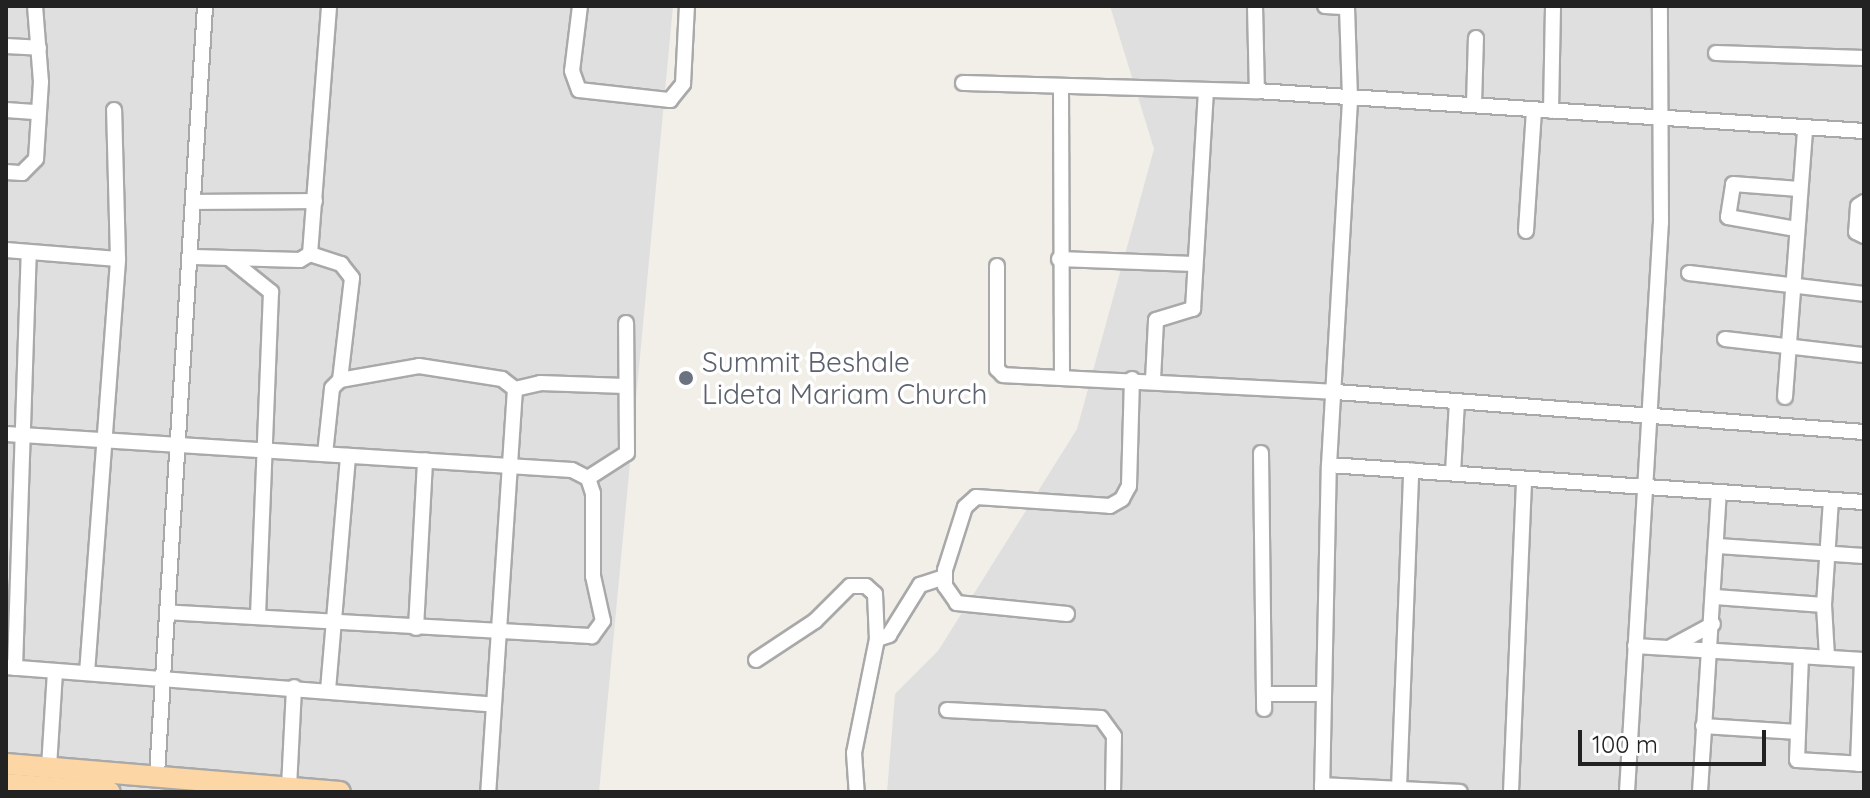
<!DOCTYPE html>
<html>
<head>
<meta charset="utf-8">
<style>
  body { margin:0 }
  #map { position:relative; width:1870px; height:798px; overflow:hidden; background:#f2efe9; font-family:Quicksand,sans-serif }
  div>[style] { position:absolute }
  .residential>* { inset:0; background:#e0dfdf }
  .roads { filter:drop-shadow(2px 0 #a9a9a9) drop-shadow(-2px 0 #a9a9a9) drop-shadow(0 2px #a9a9a9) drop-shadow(0 -2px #a9a9a9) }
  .minor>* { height:14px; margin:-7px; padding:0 7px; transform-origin:7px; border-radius:7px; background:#fff }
  .primary>* { height:20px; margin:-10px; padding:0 10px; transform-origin:10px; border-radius:10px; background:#fcd6a4 }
  .dots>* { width:22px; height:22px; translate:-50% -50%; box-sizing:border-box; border:4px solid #fff; border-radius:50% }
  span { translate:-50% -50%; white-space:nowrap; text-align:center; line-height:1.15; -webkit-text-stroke:7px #fff; paint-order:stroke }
  .worship-label { font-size:28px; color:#5b616d }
  .left { translate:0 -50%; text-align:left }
  .frame { position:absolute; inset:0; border:8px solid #222; pointer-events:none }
  .scale { position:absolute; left:1578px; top:730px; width:188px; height:36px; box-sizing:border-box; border:4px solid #222; border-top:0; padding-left:10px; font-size:24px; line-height:28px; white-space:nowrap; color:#222; -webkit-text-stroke:6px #fff; paint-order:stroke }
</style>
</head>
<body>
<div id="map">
  <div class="residential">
    <div style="clip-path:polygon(6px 6px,673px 6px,599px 792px,6px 792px)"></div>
    <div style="clip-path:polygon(1110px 6px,1864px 6px,1864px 792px,887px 792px,895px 694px,938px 651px,1077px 429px,1154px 149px)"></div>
  </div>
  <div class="roads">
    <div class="minor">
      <div style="left:580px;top:6px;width:65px;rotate:97deg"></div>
      <div style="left:572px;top:71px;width:20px;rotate:70deg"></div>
      <div style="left:579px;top:90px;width:92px;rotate:6.3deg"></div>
      <div style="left:670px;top:100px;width:21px;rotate:-51deg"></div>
      <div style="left:683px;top:84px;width:78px;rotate:-87.1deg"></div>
      <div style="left:1255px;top:6px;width:85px;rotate:88.7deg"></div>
      <div style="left:1325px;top:6px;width:22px;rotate:3deg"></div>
      <div style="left:6px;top:46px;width:33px;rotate:3deg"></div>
      <div style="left:1716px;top:53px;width:148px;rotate:1.9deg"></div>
      <div style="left:963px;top:83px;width:294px;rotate:1.6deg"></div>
      <div style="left:1257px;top:91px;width:608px;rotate:3.77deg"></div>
      <div style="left:1061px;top:88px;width:289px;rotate:89.8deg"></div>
      <div style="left:1474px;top:104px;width:66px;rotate:-88.3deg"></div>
      <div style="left:6px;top:110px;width:32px;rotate:4deg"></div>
      <div style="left:1551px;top:111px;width:105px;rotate:-88.9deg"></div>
      <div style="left:6px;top:172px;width:16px;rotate:4deg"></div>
      <div style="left:22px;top:173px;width:20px;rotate:-45deg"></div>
      <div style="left:36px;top:159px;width:77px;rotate:-86.3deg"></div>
      <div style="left:41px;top:82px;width:76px;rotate:-94.5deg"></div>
      <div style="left:196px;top:202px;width:119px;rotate:-0.5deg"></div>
      <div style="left:1864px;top:202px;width:7px;rotate:146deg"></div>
      <div style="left:1858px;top:206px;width:26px;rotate:94deg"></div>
      <div style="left:1856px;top:232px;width:9px;rotate:27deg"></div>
      <div style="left:1796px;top:229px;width:69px;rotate:-170deg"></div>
      <div style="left:1728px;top:217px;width:33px;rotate:-81deg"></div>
      <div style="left:1733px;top:184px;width:66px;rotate:4.3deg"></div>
      <div style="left:1526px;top:231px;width:121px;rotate:-86.2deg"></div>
      <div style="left:6px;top:250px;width:112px;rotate:4.6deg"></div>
      <div style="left:310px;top:254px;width:33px;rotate:18deg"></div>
      <div style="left:341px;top:264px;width:18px;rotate:52deg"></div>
      <div style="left:352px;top:278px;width:103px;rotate:96.7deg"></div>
      <div style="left:194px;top:257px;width:106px;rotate:1.6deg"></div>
      <div style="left:300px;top:260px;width:12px;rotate:-31deg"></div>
      <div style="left:310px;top:254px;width:249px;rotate:-85.6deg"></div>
      <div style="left:230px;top:259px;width:53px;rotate:38.8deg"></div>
      <div style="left:271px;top:292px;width:324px;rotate:92.3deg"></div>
      <div style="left:1059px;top:259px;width:135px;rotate:2.1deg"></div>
      <div style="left:997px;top:266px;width:103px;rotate:90deg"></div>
      <div style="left:997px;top:369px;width:8px;rotate:45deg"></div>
      <div style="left:1003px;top:375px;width:333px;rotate:2.9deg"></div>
      <div style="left:1336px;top:392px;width:530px;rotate:4.33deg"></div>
      <div style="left:1689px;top:273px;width:176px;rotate:6.8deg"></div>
      <div style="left:1725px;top:339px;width:140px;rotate:6.6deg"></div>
      <div style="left:1153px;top:380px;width:60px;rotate:-87.1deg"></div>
      <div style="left:1156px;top:320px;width:39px;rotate:-17deg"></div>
      <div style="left:1193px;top:309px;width:217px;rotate:-86.6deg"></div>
      <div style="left:515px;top:389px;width:26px;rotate:-13deg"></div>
      <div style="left:540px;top:383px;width:85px;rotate:2deg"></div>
      <div style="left:1785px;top:397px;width:270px;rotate:-85.7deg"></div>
      <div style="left:6px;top:434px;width:567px;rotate:3.64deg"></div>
      <div style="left:572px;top:470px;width:18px;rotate:27deg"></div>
      <div style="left:588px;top:478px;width:16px;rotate:72deg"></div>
      <div style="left:593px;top:493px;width:83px;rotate:90deg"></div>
      <div style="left:593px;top:576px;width:46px;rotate:77.5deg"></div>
      <div style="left:603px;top:621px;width:19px;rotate:126deg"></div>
      <div style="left:592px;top:636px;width:425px;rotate:-176.8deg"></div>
      <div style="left:1261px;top:453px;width:256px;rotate:89.3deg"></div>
      <div style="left:325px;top:454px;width:66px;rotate:-83.9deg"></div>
      <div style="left:332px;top:388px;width:11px;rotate:-45deg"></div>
      <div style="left:340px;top:380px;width:80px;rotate:-10deg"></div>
      <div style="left:419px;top:366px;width:84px;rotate:8.9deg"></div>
      <div style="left:502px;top:379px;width:16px;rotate:38deg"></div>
      <div style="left:515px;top:389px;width:404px;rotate:93.8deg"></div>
      <div style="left:1329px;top:465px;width:536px;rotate:3.96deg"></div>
      <div style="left:1453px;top:473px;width:72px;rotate:-86.8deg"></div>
      <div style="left:588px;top:478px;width:46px;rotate:-32.7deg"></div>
      <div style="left:627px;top:453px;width:130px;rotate:-90.4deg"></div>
      <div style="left:1718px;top:546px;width:146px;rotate:3.9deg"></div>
      <div style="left:1715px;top:597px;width:109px;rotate:4.2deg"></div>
      <div style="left:1824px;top:605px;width:52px;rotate:86.7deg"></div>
      <div style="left:1824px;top:605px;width:105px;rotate:-86.2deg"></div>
      <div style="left:1067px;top:614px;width:111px;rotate:-174.3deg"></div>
      <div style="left:957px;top:603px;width:21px;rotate:-125deg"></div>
      <div style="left:945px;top:586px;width:16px;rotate:-90deg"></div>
      <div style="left:945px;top:570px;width:66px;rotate:-72.4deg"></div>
      <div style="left:965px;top:507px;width:15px;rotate:-42deg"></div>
      <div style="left:976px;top:497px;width:134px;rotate:3.8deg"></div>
      <div style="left:1110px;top:506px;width:14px;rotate:-30deg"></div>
      <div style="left:1122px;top:499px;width:15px;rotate:-62deg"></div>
      <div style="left:1129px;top:486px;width:107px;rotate:-88.4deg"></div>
      <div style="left:416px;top:628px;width:168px;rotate:-86.9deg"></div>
      <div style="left:877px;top:639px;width:13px;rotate:-18deg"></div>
      <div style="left:889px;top:635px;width:59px;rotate:-58.2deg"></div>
      <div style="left:920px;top:585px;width:25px;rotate:-18deg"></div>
      <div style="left:1635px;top:646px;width:229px;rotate:3.5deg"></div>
      <div style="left:1669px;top:648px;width:50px;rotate:-28.6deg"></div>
      <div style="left:1801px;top:656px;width:104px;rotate:92.2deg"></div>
      <div style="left:1797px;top:760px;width:67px;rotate:3.4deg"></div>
      <div style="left:756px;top:660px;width:71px;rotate:-33.5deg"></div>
      <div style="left:815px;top:621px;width:49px;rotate:-45deg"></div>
      <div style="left:850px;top:586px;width:16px"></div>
      <div style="left:866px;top:586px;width:12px;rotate:42deg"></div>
      <div style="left:875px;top:594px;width:45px;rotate:87.5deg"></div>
      <div style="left:877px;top:639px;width:116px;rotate:101.4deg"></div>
      <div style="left:854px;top:753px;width:39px;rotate:86deg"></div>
      <div style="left:6px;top:667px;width:487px;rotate:4.4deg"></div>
      <div style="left:15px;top:668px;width:416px;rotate:-88.1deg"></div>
      <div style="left:87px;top:673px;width:415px;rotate:-85.7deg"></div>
      <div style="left:118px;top:259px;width:149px;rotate:-91.5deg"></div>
      <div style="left:328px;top:690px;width:235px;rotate:-85.1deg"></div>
      <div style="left:1264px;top:694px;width:60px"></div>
      <div style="left:947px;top:710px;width:154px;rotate:3deg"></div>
      <div style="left:1101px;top:718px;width:22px;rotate:54deg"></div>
      <div style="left:1114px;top:736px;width:56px;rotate:91deg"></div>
      <div style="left:1703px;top:726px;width:95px;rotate:3.6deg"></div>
      <div style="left:1858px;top:764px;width:104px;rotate:-87.8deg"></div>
      <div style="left:49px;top:767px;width:95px;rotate:-86.4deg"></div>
      <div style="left:157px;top:774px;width:769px;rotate:-86.42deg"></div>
      <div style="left:1322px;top:785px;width:138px;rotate:2.9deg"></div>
      <div style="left:289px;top:787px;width:100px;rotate:-87.1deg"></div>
      <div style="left:1399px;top:789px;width:319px;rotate:-87.8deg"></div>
      <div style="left:1322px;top:792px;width:327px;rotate:-88.8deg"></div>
      <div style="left:1329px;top:465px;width:368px;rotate:-86.7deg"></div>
      <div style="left:1350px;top:98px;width:92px;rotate:-91.9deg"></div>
      <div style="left:1511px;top:792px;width:312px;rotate:-87.6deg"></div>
      <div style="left:1627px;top:792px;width:571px;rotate:-86.59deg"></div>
      <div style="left:1661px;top:222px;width:216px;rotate:-90.3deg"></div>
      <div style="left:1700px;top:792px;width:300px;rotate:-86.4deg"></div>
    </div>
    <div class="primary">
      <div style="left:6px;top:764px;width:335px;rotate:4.8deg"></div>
      <div style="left:6px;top:784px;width:104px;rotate:4.4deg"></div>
    </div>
  </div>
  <div class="dots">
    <div style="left:686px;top:378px;background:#6b7280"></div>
  </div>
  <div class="worship-label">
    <span class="left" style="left:702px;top:378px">Summit Beshale<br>Lideta Mariam Church</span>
  </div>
  <div class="frame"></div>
  <div class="scale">100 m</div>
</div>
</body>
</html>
